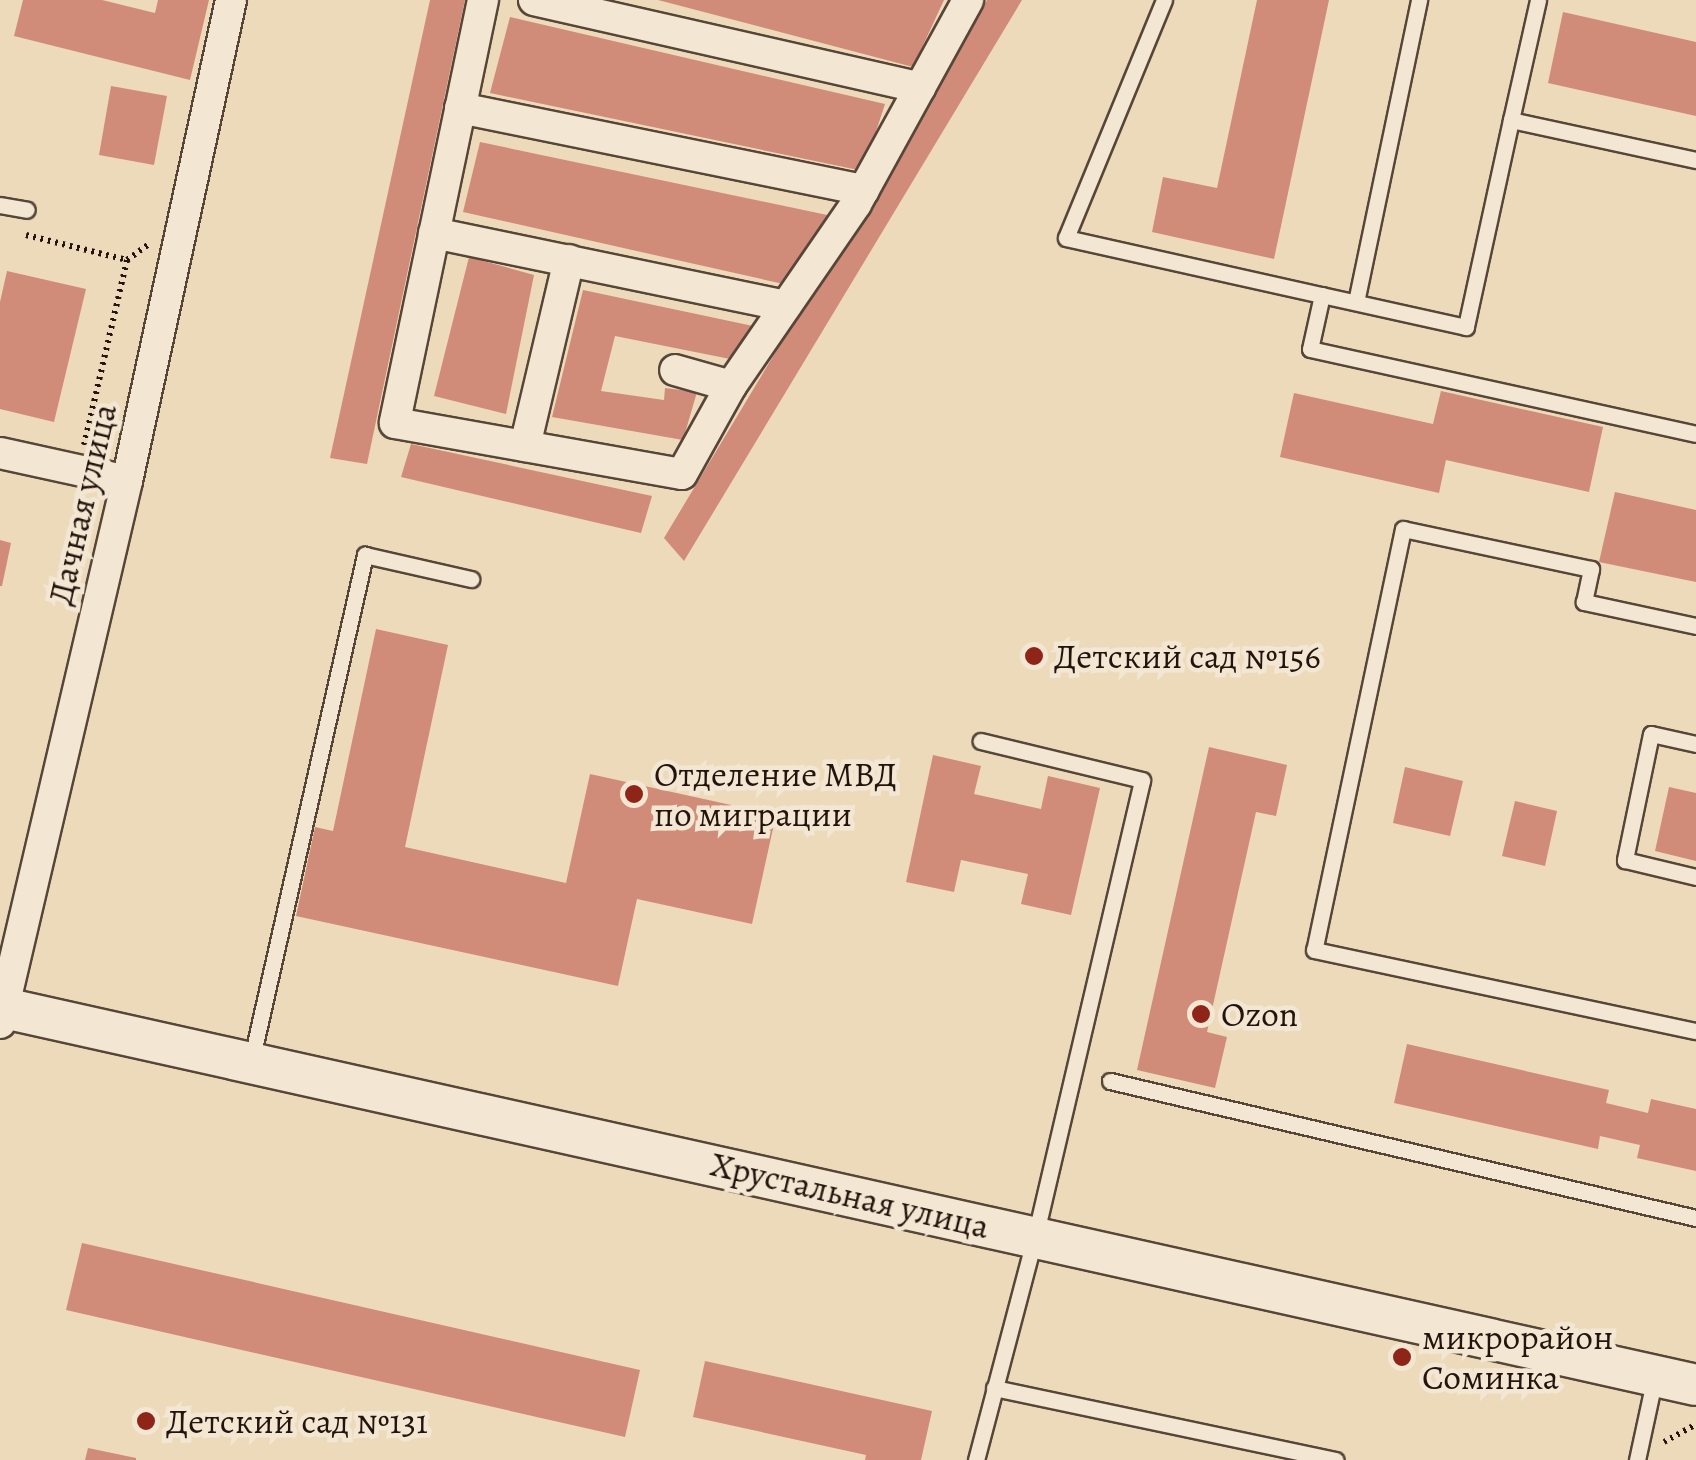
<!DOCTYPE html>
<html>
<head>
<meta charset="utf-8">
<style>
  body { margin:0 }
  #map { position:relative; width:1696px; height:1460px; overflow:hidden; background:#eddabb; font-family:Alegreya,serif }
  div>[style] { position:absolute }
  .building>* { inset:0; background:#d18b79 }
  .path>* { height:6px; margin-top:-3px; transform-origin:0; background:repeating-linear-gradient(90deg,#25140d 0 2.5px,transparent 0 7.5px) }
  .roads { filter:drop-shadow(2px 0 #574638) drop-shadow(-2px 0 #574638) drop-shadow(0 2px #574638) drop-shadow(0 -2px #574638) }
  .service>* { height:15px; margin:-7.5px; padding:0 7.5px; transform-origin:7.5px; border-radius:7.5px; background:#f3e7d3 }
  .minor>* { height:30px; margin:-15px; padding:0 15px; transform-origin:15px; border-radius:15px; background:#f3e7d3 }
  .tertiary>* { height:40px; margin:-20px; padding:0 20px; transform-origin:20px; border-radius:20px; background:#f3e7d3 }
  .secondary>* { height:45px; margin:-22.5px; padding:0 22.5px; transform-origin:22.5px; border-radius:22.5px; background:#f3e7d3 }
  .dots>* { width:28px; height:28px; translate:-50% -50%; box-sizing:border-box; border:5px solid #f3e7d3; border-radius:50% }
  span { translate:-50% -50%; white-space:nowrap; text-align:center; line-height:1.15; -webkit-text-stroke:9px #f3e7d3; paint-order:stroke }
  .street-label { font-size:35px; color:#25140d }
  .poi-label { font-size:35px; color:#25140d }
  .left { translate:0 -50%; text-align:left }
</style>
</head>
<body>
<div id="map">
  <div class="building">
    <div style="clip-path:polygon(23px 0,102px 0,155px 13px,158px 0,209px 0,190px 80px,14px 36px)"></div>
    <div style="clip-path:polygon(430px 0,465px 0,367px 464px,330px 458px)"></div>
    <div style="clip-path:polygon(658px 0,944px 0,913px 67px)"></div>
    <div style="clip-path:polygon(987px 0,1022px 0,684px 561px,664px 538px)"></div>
    <div style="clip-path:polygon(1257px 0,1329px 0,1274px 259px,1152px 232px,1163px 177px,1217px 188px)"></div>
    <div style="clip-path:polygon(1563px 12px,1696px 42px,1696px 116px,1548px 83px)"></div>
    <div style="clip-path:polygon(510px 17px,885px 104px,863px 171px,490px 93px)"></div>
    <div style="clip-path:polygon(111px 86px,167px 96px,154px 165px,99px 155px)"></div>
    <div style="clip-path:polygon(480px 142px,832px 216px,788px 285px,463px 212px)"></div>
    <div style="clip-path:polygon(469px 257px,534px 275px,506px 414px,434px 396px)"></div>
    <div style="clip-path:polygon(7px 271px,86px 289px,54px 422px,0 409px,0 302px)"></div>
    <div style="clip-path:polygon(583px 290px,753px 326px,740px 361px,615px 336px,601px 391px,664px 400px,665px 388px,697px 392px,683px 440px,552px 417px)"></div>
    <div style="clip-path:polygon(1441px 391px,1603px 427px,1589px 492px,1446px 460px,1439px 493px,1280px 457px,1294px 393px,1433px 424px)"></div>
    <div style="clip-path:polygon(411px 444px,652px 496px,641px 533px,401px 477px)"></div>
    <div style="clip-path:polygon(1615px 492px,1696px 510px,1696px 582px,1599px 562px)"></div>
    <div style="clip-path:polygon(0 540px,11px 543px,2px 586px,0 586px)"></div>
    <div style="clip-path:polygon(376px 629px,448px 645px,405px 847px,566px 883px,590px 774px,776px 815px,752px 924px,637px 899px,618px 986px,296px 916px,315px 827px,333px 831px)"></div>
    <div style="clip-path:polygon(1209px 747px,1287px 765px,1276px 816px,1256px 812px,1207px 1032px,1227px 1037px,1215px 1088px,1137px 1070px)"></div>
    <div style="clip-path:polygon(933px 755px,981px 766px,974px 794px,1041px 809px,1048px 776px,1100px 788px,1071px 915px,1021px 904px,1028px 874px,961px 860px,954px 892px,906px 882px)"></div>
    <div style="clip-path:polygon(1405px 767px,1463px 781px,1450px 836px,1393px 823px)"></div>
    <div style="clip-path:polygon(1669px 787px,1696px 793px,1696px 861px,1655px 851px)"></div>
    <div style="clip-path:polygon(1515px 801px,1557px 811px,1545px 866px,1502px 856px)"></div>
    <div style="clip-path:polygon(1407px 1044px,1609px 1090px,1606px 1103px,1648px 1113px,1651px 1099px,1696px 1109px,1696px 1171px,1637px 1158px,1640px 1145px,1600px 1136px,1598px 1149px,1394px 1103px)"></div>
    <div style="clip-path:polygon(82px 1243px,640px 1370px,625px 1437px,66px 1310px)"></div>
    <div style="clip-path:polygon(705px 1361px,932px 1411px,921px 1460px,865px 1460px,866px 1455px,693px 1417px)"></div>
    <div style="clip-path:polygon(88px 1448px,136px 1458px,136px 1460px,85px 1460px)"></div>
  </div>
  <div class="path">
    <div style="left:26px;top:235px;width:104px;rotate:13.9deg"></div>
    <div style="left:84px;top:445px;width:190px;rotate:-76.9deg"></div>
    <div style="left:127px;top:260px;width:27px;rotate:-36deg"></div>
    <div style="left:1664px;top:1442px;width:37px;rotate:-29deg"></div>
  </div>
  <div class="roads">
    <div class="service">
      <div style="left:1164px;top:0;width:257px;rotate:112.4deg"></div>
      <div style="left:1066px;top:238px;width:262px;rotate:12.6deg"></div>
      <div style="left:1511px;top:120px;width:123px;rotate:-77.3deg"></div>
      <div style="left:1696px;top:160px;width:189px;rotate:-167.8deg"></div>
      <div style="left:1511px;top:120px;width:212px;rotate:102.3deg"></div>
      <div style="left:1466px;top:327px;width:148px;rotate:-167.5deg"></div>
      <div style="left:1322px;top:295px;width:55px;rotate:102.5deg"></div>
      <div style="left:1310px;top:349px;width:395px;rotate:12.4deg"></div>
      <div style="left:0;top:205px;width:27px;rotate:10deg"></div>
      <div style="left:1356px;top:302px;width:309px;rotate:-78.2deg"></div>
      <div style="left:1696px;top:626px;width:115px;rotate:-167.9deg"></div>
      <div style="left:1584px;top:602px;width:34px;rotate:-78deg"></div>
      <div style="left:1591px;top:569px;width:192px;rotate:-168deg"></div>
      <div style="left:1403px;top:529px;width:430px;rotate:101.9deg"></div>
      <div style="left:1314px;top:950px;width:390px;rotate:12deg"></div>
      <div style="left:1696px;top:744px;width:46px;rotate:-167.5deg"></div>
      <div style="left:1651px;top:734px;width:129px;rotate:101.7deg"></div>
      <div style="left:1625px;top:860px;width:73px;rotate:13.5deg"></div>
      <div style="left:251px;top:1062px;width:520px;rotate:-77.33deg"></div>
      <div style="left:365px;top:555px;width:109px;rotate:12.8deg"></div>
      <div style="left:1110px;top:1081px;width:602px;rotate:13.16deg"></div>
      <div style="left:994px;top:1388px;width:349px;rotate:11.9deg"></div>
      <div style="left:976px;top:1460px;width:231px;rotate:-75.2deg"></div>
      <div style="left:1035px;top:1237px;width:469px;rotate:-76.8deg"></div>
      <div style="left:1142px;top:780px;width:166px;rotate:-166.4deg"></div>
      <div style="left:1637px;top:1460px;width:85px;rotate:-77.8deg"></div>
    </div>
    <div class="minor">
      <div style="left:483px;top:0;width:432px;rotate:101.8deg"></div>
      <div style="left:395px;top:423px;width:291px;rotate:10.1deg"></div>
      <div style="left:682px;top:474px;width:101px;rotate:-60.9deg"></div>
      <div style="left:731px;top:386px;width:58px;rotate:-164.1deg"></div>
      <div style="left:534px;top:0;width:396px;rotate:12.8deg"></div>
      <div style="left:460px;top:108px;width:412px;rotate:11.5deg"></div>
      <div style="left:434px;top:233px;width:359px;rotate:11.7deg"></div>
      <div style="left:731px;top:386px;width:221px;rotate:-55.5deg"></div>
      <div style="left:856px;top:204px;width:233px;rotate:-61.2deg"></div>
      <div style="left:525px;top:446px;width:191px;rotate:-76.7deg"></div>
      <div style="left:0;top:453px;width:130px;rotate:12.4deg"></div>
      <div style="left:0;top:1023px;width:557px;rotate:-76.81deg"></div>
      <div style="left:127px;top:481px;width:492px;rotate:-77.8deg"></div>
    </div>
    <div class="tertiary">
      <div style="left:4px;top:1008px;width:1733px;rotate:12.56deg"></div>
    </div>
    <div class="secondary">
      <div style="left:0;top:1007px;width:4px;rotate:14deg"></div>
    </div>
  </div>
  <div class="dots">
    <div style="left:1034px;top:656px;background:#8f2418"></div>
    <div style="left:634px;top:794px;background:#8f2418"></div>
    <div style="left:1201px;top:1014px;background:#8f2418"></div>
    <div style="left:1402px;top:1357px;background:#8f2418"></div>
    <div style="left:146px;top:1421px;background:#8f2418"></div>
  </div>
  <div class="street-label">
    <span style="left:82px;top:504px;rotate:-77deg">Дачная улица</span>
    <span style="left:850px;top:1195px;rotate:13deg">Хрустальная улица</span>
  </div>
  <div class="poi-label">
    <span class="left" style="left:1054px;top:656px">Детский сад №156</span>
    <span class="left" style="left:654px;top:794px">Отделение МВД<br>по миграции</span>
    <span class="left" style="left:1221px;top:1014px">Ozon</span>
    <span class="left" style="left:1422px;top:1357px">микрорайон<br>Соминка</span>
    <span class="left" style="left:166px;top:1421px">Детский сад №131</span>
  </div>
</div>
</body>
</html>
